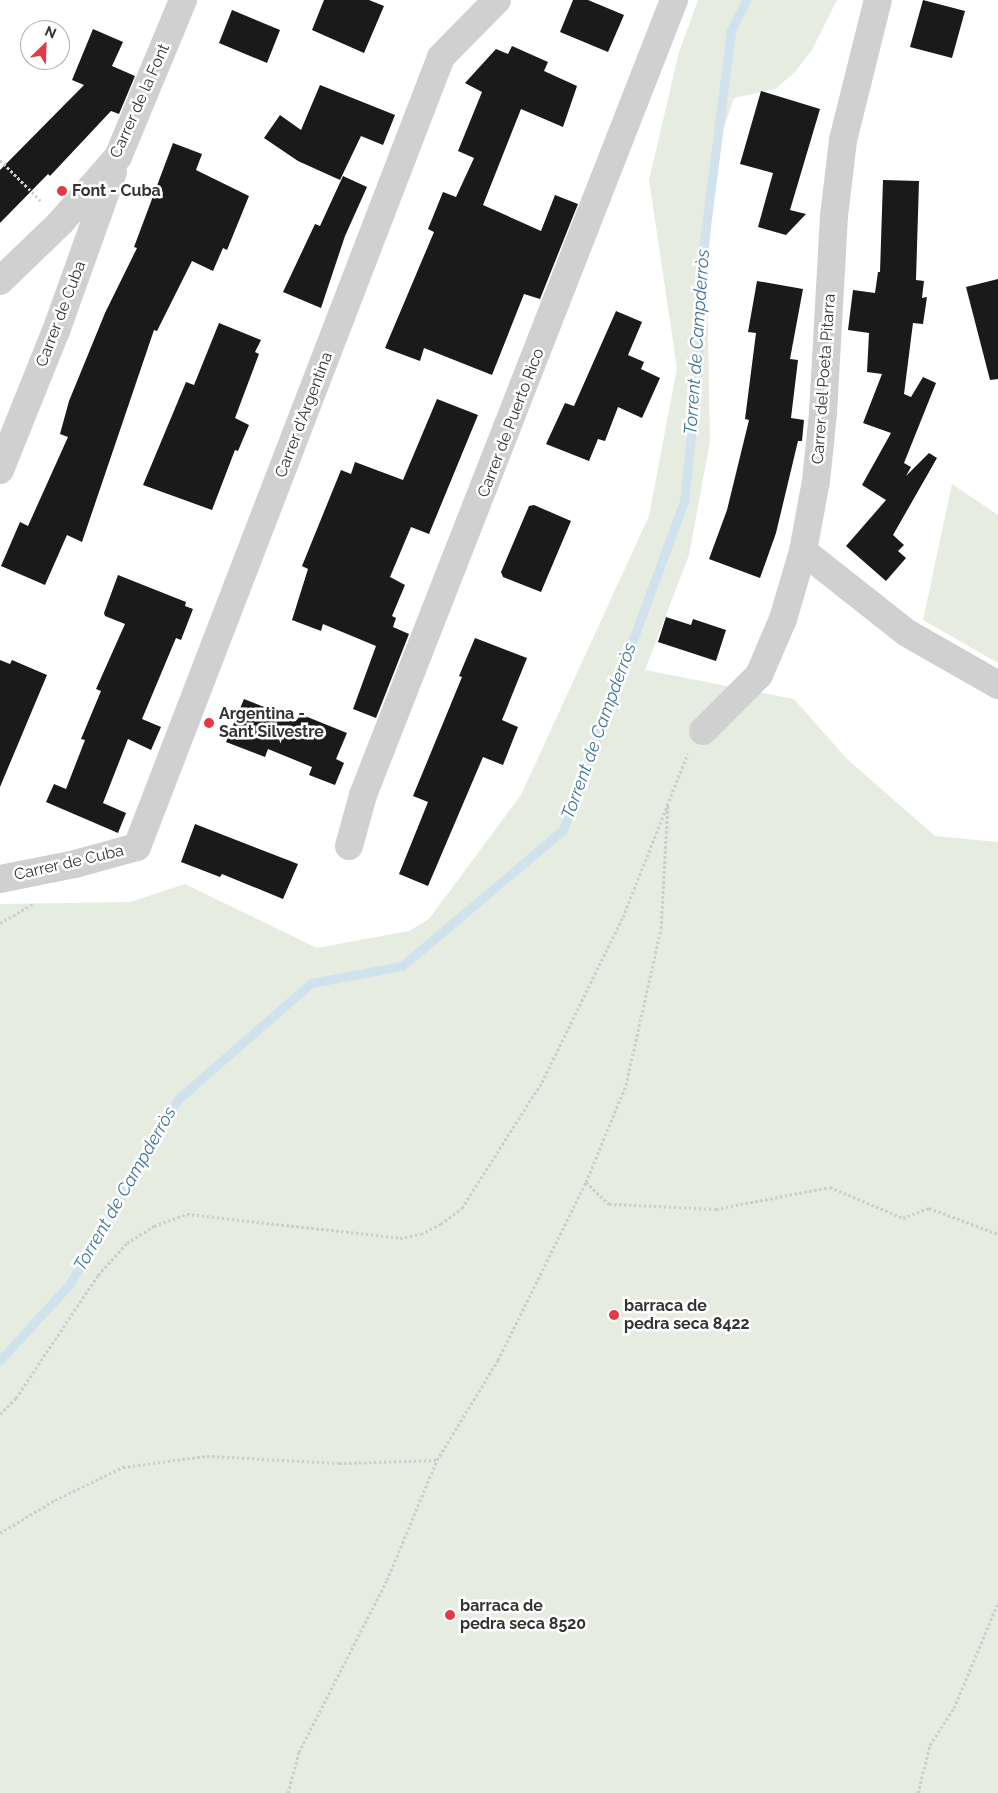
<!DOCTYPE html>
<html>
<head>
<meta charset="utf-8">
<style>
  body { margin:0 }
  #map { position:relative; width:998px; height:1793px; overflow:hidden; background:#fff; font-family:Raleway,sans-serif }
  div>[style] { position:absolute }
  .green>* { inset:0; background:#e6ecdf }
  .stream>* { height:9px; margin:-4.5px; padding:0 4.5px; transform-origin:4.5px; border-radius:4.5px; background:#cfe2ee }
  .building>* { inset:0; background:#1a1a1a }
  .path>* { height:3px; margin-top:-1.5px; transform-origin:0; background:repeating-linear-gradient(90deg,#cdcdcd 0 2.5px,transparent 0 5px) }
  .minor>* { height:28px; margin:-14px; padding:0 14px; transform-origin:14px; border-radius:14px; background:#d0d0d0 }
  .dots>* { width:14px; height:14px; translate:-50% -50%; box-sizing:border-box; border:2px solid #fff; border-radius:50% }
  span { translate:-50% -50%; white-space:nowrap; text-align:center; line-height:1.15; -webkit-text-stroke:5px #fff; paint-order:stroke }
  .street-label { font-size:16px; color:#333 }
  .poi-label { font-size:16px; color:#333; font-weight:700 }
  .left { translate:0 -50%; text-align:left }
  .water-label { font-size:18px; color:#3f7597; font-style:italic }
  .north { position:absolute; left:20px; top:20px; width:50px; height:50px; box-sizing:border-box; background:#fff; border:1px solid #adadad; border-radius:50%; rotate:24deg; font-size:14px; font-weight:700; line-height:20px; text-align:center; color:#333 }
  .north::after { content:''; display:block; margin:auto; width:18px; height:22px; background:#e63946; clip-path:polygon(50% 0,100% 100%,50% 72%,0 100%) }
</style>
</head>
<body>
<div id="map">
  <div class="green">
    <div style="clip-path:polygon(698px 0,837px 0,812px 50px,794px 73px,775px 89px,734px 98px,716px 151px,707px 280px,710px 441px,689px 555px,645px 670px,794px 699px,847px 759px,935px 836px,998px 842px,998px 1793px,0 1793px,0 904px,130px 902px,185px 884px,317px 948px,409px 931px,429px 919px,521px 795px,649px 516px,677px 368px,649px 180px,679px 52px)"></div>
    <div style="clip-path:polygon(952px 484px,998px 515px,998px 663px,923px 620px)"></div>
  </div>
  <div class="stream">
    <div style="left:0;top:1360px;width:102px;rotate:-47.4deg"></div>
    <div style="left:69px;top:1285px;width:214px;rotate:-59.7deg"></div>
    <div style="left:177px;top:1100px;width:178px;rotate:-41.1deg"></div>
    <div style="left:311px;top:983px;width:93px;rotate:-10.6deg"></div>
    <div style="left:402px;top:966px;width:211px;rotate:-40.2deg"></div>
    <div style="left:563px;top:830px;width:350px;rotate:-69.8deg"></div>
    <div style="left:684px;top:502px;width:124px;rotate:-84deg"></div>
    <div style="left:697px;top:379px;width:137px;rotate:-87.1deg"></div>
    <div style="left:704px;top:242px;width:214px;rotate:-82.7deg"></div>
    <div style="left:731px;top:30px;width:34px;rotate:-63deg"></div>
  </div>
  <div class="building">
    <div style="clip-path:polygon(324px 0,369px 0,384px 6px,364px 53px,312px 30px)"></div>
    <div style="clip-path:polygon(573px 0,588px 0,624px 15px,608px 52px,560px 32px)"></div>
    <div style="clip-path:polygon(923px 0,965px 11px,952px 58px,910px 47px)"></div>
    <div style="clip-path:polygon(232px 10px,280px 30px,267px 63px,219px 43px)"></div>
    <div style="clip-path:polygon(93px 29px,123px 42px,112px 66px,135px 76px,119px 114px,111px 111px,50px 176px,48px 174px,0 223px,0 170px,84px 85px,72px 80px)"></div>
    <div style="clip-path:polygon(512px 46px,548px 62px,544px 71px,577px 86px,563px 127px,521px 109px,483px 205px,541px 231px,555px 195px,578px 204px,540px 299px,524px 294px,492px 375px,424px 348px,420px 361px,385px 348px,434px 232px,428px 229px,443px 192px,456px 197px,474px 158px,458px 151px,482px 92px,465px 83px,496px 49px,508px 54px)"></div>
    <div style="clip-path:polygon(320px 85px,395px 115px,383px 145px,361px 136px,340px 180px,298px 161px,264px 138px,280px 115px,301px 130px)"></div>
    <div style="clip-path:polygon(761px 91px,820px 109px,790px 210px,806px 214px,786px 235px,758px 227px,773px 173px,740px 164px)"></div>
    <div style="clip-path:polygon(173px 143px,202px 154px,196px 170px,249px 196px,227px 250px,223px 248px,213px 271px,192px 261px,157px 331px,154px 330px,82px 542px,67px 535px,45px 585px,1px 566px,20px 522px,28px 526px,68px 437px,60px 434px,69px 401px,105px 313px,137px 248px,134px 247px)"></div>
    <div style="clip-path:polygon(343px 176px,367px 187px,345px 236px,321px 308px,283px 292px,315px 224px,320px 226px)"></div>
    <div style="clip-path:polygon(883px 180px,919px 181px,916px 280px,924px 281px,922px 298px,927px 297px,923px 324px,913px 323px,904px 394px,911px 397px,923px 377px,936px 383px,904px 463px,911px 467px,906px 476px,929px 453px,937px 458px,893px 535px,904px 545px,898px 551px,906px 558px,886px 581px,846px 546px,886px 500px,862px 485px,891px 433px,863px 423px,882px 374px,867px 372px,869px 333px,848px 330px,853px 290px,875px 293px,878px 272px,880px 272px)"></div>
    <div style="clip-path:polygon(998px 279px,998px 379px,990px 380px,966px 287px)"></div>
    <div style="clip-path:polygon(757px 281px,803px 289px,790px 359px,798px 360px,791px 418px,804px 420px,802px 441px,798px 441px,776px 533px,760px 578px,709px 559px,727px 510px,749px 420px,745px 419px,756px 333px,748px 332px)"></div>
    <div style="clip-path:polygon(616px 311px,642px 322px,628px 355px,644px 362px,641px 369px,660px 378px,642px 418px,618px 407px,605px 441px,598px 439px,589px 461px,546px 444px,565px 403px,574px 406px)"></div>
    <div style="clip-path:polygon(219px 323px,261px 340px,255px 352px,259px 354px,235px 418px,249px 425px,238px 451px,235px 450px,212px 510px,143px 485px,186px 382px,194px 385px)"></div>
    <div style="clip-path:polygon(437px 399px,478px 415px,429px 534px,411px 527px,390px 577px,405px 585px,392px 616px,396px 618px,393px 627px,409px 634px,376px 718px,353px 709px,376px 646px,323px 624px,321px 631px,292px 620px,308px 569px,302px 566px,341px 470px,351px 474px,355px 462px,403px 480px)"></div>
    <div style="clip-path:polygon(534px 505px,571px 521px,541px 592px,503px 577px,501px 572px,529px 506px)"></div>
    <div style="clip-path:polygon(118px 575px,186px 602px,185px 606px,193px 609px,181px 640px,176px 638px,142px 719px,161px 727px,151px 750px,128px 739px,103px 803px,126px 813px,118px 833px,46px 802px,54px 784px,66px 789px,85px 740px,81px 739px,101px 691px,96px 689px,125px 624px,105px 616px,104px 613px)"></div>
    <div style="clip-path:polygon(666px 617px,691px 625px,693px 619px,726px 630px,716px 661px,658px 642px)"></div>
    <div style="clip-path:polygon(475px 638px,527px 658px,502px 720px,518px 727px,503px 765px,483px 757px,428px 886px,399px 874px,428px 802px,413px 796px,462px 677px,459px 676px)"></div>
    <div style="clip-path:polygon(0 660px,10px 664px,12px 660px,47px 675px,0 787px)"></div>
    <div style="clip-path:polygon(244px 699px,297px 720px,300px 714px,347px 733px,336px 759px,344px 763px,335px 785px,309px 775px,312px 767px,268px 749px,265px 757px,226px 742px)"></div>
    <div style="clip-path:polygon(195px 824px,298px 864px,283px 899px,222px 874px,220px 877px,181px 862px)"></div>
  </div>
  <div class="path">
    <div style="left:0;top:160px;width:59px;rotate:45deg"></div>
    <div style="left:0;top:923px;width:39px;rotate:-30deg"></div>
    <div style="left:586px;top:1182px;width:32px;rotate:44deg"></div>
    <div style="left:609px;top:1204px;width:107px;rotate:2.7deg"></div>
    <div style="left:716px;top:1209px;width:116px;rotate:-10.9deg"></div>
    <div style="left:830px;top:1187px;width:79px;rotate:23deg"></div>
    <div style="left:903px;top:1218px;width:28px;rotate:-21deg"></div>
    <div style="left:929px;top:1208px;width:74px;rotate:20.6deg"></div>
    <div style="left:0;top:1414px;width:23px;rotate:-45deg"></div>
    <div style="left:16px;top:1398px;width:148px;rotate:-56.3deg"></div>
    <div style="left:98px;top:1275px;width:43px;rotate:-47.8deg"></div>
    <div style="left:127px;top:1243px;width:32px;rotate:-32deg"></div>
    <div style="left:154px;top:1226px;width:35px;rotate:-20deg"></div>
    <div style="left:187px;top:1214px;width:214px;rotate:6.4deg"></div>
    <div style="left:400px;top:1238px;width:21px;rotate:-11deg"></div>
    <div style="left:421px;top:1234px;width:22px;rotate:-27deg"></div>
    <div style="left:441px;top:1224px;width:26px;rotate:-37deg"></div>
    <div style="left:462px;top:1208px;width:149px;rotate:-57.6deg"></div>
    <div style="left:542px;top:1082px;width:184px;rotate:-63.9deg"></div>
    <div style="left:623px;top:917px;width:176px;rotate:-68.4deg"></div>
    <div style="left:0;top:1533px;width:64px;rotate:-31deg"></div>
    <div style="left:55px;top:1500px;width:76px;rotate:-25.9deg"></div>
    <div style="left:123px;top:1467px;width:85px;rotate:-7.5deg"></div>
    <div style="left:207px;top:1456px;width:132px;rotate:3deg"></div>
    <div style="left:339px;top:1463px;width:98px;rotate:-1.8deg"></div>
    <div style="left:288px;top:1793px;width:42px;rotate:-75deg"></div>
    <div style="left:299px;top:1752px;width:193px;rotate:-62.9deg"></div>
    <div style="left:387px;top:1580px;width:130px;rotate:-67.4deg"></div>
    <div style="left:437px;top:1460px;width:117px;rotate:-58.6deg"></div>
    <div style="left:498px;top:1360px;width:199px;rotate:-63.7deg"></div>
    <div style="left:586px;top:1182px;width:105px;rotate:-67.6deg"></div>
    <div style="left:626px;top:1085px;width:161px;rotate:-77.4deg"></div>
    <div style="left:661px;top:928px;width:124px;rotate:-86.8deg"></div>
    <div style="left:918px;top:1793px;width:49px;rotate:-76deg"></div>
    <div style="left:930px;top:1745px;width:44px;rotate:-57deg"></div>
    <div style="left:954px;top:1708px;width:114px;rotate:-67.3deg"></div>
  </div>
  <div class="minor">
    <div style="left:0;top:281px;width:85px;rotate:-44deg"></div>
    <div style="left:61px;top:222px;width:86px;rotate:-48.8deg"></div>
    <div style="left:118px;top:157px;width:170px;rotate:-67.5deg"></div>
    <div style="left:0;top:470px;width:150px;rotate:-68.1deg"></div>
    <div style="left:56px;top:331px;width:169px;rotate:-70.3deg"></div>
    <div style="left:803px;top:551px;width:132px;rotate:38.3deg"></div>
    <div style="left:907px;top:633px;width:105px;rotate:29.7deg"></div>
    <div style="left:703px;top:731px;width:79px;rotate:-45deg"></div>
    <div style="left:759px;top:675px;width:61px;rotate:-66.8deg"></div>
    <div style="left:783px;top:619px;width:71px;rotate:-73.6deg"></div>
    <div style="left:803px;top:551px;width:71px;rotate:-79.5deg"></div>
    <div style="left:816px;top:481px;width:68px;rotate:-84.1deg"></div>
    <div style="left:823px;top:413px;width:197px;rotate:-86.8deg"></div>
    <div style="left:834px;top:216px;width:77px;rotate:-83.2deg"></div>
    <div style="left:843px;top:140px;width:144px;rotate:-76deg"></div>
    <div style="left:349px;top:846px;width:53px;rotate:-74.6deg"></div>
    <div style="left:363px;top:795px;width:854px;rotate:-68.63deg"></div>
    <div style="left:0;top:879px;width:76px;rotate:-11.3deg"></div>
    <div style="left:75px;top:864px;width:64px;rotate:-15.3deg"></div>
    <div style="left:137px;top:847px;width:846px;rotate:-68.95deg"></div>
    <div style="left:441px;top:57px;width:80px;rotate:-45.5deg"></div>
  </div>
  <div class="dots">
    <div style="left:62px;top:191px;background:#e63946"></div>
    <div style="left:209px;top:723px;background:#e63946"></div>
    <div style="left:614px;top:1315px;background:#e63946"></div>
    <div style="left:450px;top:1615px;background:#e63946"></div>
  </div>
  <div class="street-label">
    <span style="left:140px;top:101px;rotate:-66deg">Carrer de la Font</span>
    <span style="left:61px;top:314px;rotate:-69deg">Carrer de Cuba</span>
    <span style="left:824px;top:379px;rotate:-86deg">Carrer del Poeta Pitarra</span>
    <span style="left:304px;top:415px;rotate:-69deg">Carrer d'Argentina</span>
    <span style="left:511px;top:423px;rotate:-69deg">Carrer de Puerto Rico</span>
    <span style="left:69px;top:863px;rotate:-13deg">Carrer de Cuba</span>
  </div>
  <div class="poi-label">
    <span class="left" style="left:72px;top:191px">Font - Cuba</span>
    <span class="left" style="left:219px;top:723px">Argentina -<br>Sant Silvestre</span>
    <span class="left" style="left:624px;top:1315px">barraca de<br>pedra seca 8422</span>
    <span class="left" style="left:460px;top:1615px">barraca de<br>pedra seca 8520</span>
  </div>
  <div class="water-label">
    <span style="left:697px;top:342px;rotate:-86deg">Torrent de Campderròs</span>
    <span style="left:599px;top:731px;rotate:-70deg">Torrent de Campderròs</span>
    <span style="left:125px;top:1189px;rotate:-60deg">Torrent de Campderròs</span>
  </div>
  <div class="north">N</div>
</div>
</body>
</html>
